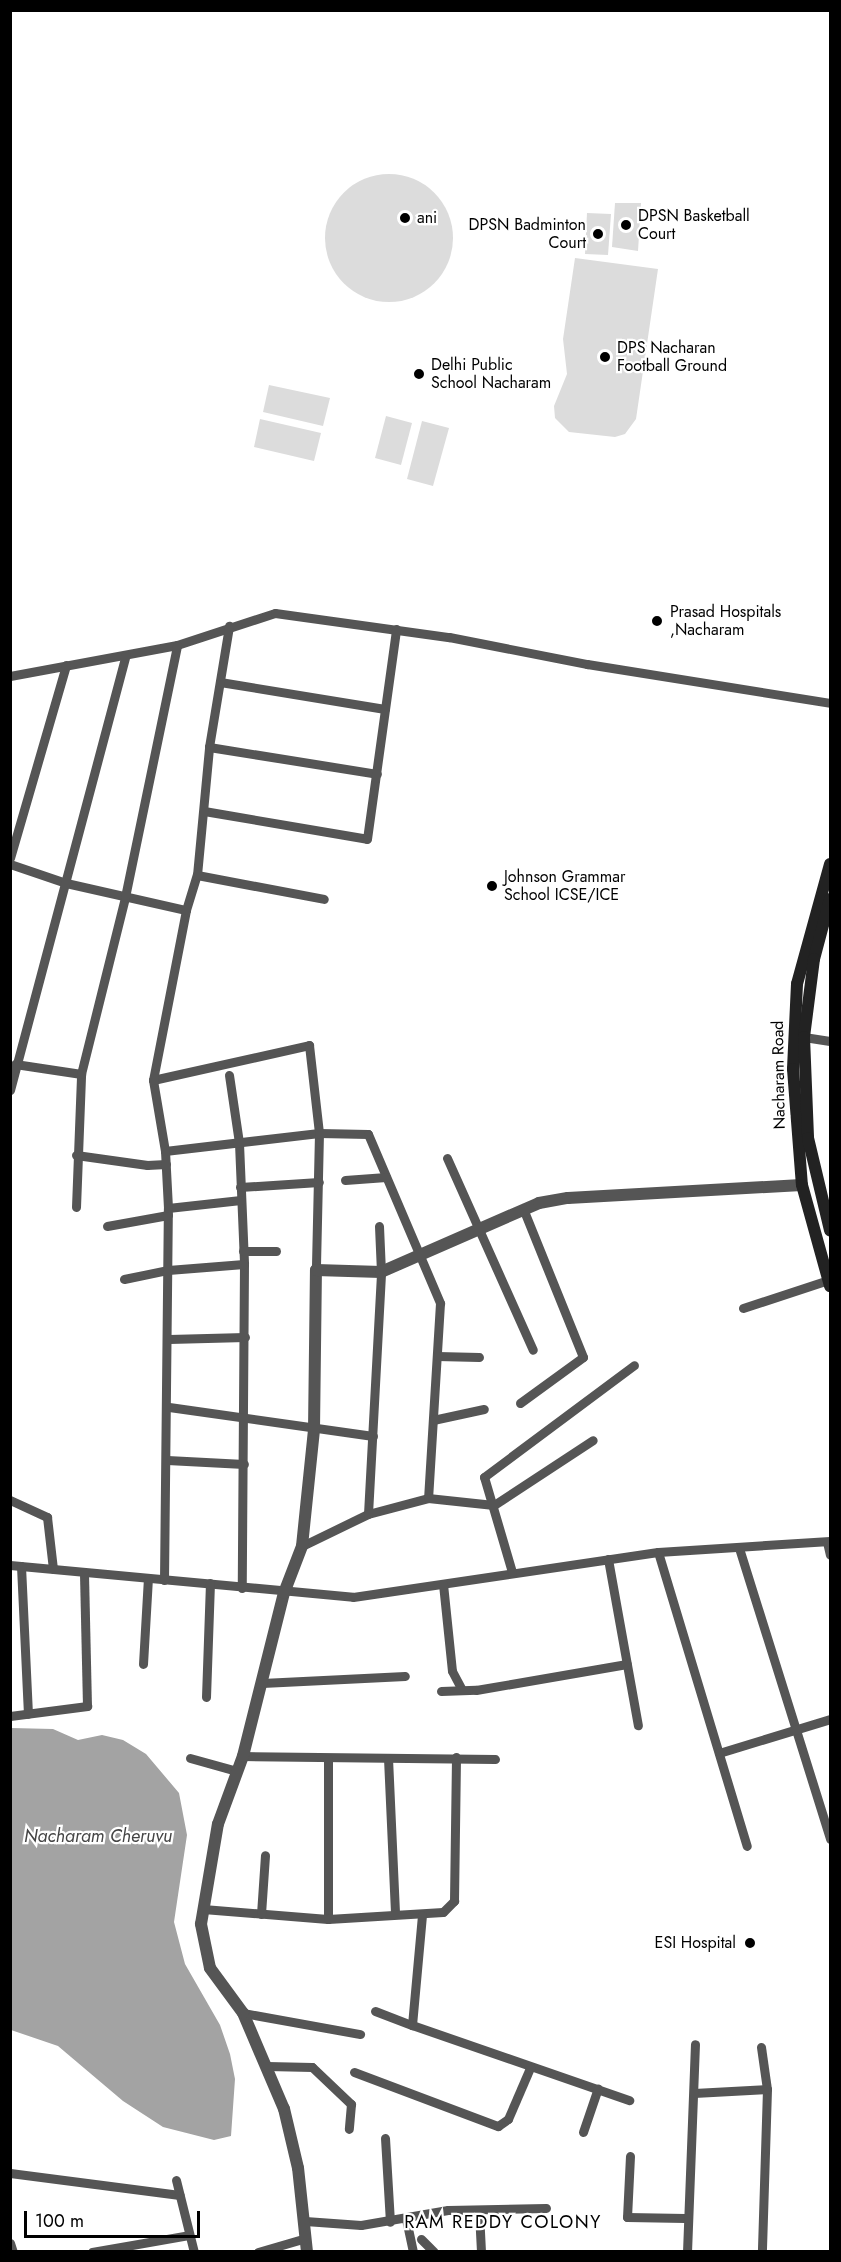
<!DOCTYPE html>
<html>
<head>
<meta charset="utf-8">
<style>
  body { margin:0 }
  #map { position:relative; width:841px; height:2262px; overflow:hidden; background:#fff; font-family:Jost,sans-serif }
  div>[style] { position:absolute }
  .green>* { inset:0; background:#dcdcdc }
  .round { border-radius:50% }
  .water>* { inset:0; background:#a3a3a3 }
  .minor>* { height:9px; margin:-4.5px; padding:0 4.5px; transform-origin:4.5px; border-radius:4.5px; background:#555 }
  .tertiary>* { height:12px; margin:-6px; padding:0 6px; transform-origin:6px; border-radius:6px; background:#555 }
  .secondary>* { height:12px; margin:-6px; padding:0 6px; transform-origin:6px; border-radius:6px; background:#222 }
  .dots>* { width:16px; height:16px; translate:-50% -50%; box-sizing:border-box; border:3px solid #fff; border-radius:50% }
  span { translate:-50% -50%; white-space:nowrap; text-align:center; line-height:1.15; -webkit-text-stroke:4.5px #fff; paint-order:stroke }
  .poi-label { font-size:16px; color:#000 }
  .left { translate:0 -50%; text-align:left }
  .right { translate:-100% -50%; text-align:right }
  .street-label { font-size:16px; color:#000 }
  .water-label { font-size:18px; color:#444; font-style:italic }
  .neighbourhood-label { font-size:18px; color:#000; letter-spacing:1.5px }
  .frame { position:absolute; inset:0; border:12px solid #000; pointer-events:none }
  .scale { position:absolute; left:24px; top:2211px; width:176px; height:27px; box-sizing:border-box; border:3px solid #000; border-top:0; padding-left:8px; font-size:18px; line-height:21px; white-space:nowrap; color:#000; -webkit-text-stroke:4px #fff; paint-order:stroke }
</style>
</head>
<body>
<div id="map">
  <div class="green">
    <div class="round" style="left:325px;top:174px;width:128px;height:128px"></div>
    <div style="clip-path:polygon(615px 203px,641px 203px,638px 251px,612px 247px)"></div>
    <div style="clip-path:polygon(587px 213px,611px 214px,608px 255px,585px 254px)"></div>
    <div style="clip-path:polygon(575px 258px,658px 269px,636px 419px,625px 434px,615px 437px,569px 432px,555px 418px,554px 406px,567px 374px,563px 339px)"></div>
    <div style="clip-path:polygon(269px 385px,330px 398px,323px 426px,263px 412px)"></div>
    <div style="clip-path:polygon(386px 416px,412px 423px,401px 465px,375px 458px)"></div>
    <div style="clip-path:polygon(260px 419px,321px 433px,314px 461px,254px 447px)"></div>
    <div style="clip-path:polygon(422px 421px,449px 428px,433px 486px,407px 479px)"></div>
  </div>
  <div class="water">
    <div style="clip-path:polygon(11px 1728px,53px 1729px,78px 1740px,102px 1735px,123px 1740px,146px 1754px,179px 1793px,187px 1835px,174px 1922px,185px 1964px,220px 2025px,230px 2054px,235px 2079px,231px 2136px,214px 2140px,163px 2127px,123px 2101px,58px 2046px,11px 2030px)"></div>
  </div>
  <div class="minor">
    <div style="left:10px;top:676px;width:170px;rotate:-10.5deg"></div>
    <div style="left:177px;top:645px;width:103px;rotate:-18.1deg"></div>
    <div style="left:275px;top:613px;width:176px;rotate:7.9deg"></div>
    <div style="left:449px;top:637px;width:141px;rotate:11.1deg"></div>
    <div style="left:587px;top:664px;width:246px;rotate:9.1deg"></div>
    <div style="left:220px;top:682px;width:167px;rotate:9.3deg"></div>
    <div style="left:209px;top:747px;width:170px;rotate:9.1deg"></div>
    <div style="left:204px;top:811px;width:165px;rotate:9.7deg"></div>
    <div style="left:367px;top:839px;width:212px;rotate:-82.1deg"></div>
    <div style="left:10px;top:858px;width:201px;rotate:-73.8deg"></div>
    <div style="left:10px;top:864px;width:59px;rotate:18.7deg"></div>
    <div style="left:66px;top:883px;width:123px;rotate:12.7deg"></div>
    <div style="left:197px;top:875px;width:129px;rotate:10.7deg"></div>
    <div style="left:804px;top:1037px;width:26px;rotate:9deg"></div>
    <div style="left:15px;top:1064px;width:67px;rotate:8.6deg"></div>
    <div style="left:229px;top:1075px;width:69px;rotate:81.6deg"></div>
    <div style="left:239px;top:1143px;width:121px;rotate:87.6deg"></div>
    <div style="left:244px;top:1264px;width:324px;rotate:90.4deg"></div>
    <div style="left:153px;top:1080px;width:160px;rotate:-12.6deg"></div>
    <div style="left:309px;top:1045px;width:89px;rotate:83.5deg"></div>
    <div style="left:319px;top:1133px;width:137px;rotate:91.3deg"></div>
    <div style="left:10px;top:1090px;width:450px;rotate:-75.1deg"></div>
    <div style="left:165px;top:1151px;width:155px;rotate:-6.7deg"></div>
    <div style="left:319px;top:1133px;width:49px;rotate:1.2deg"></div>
    <div style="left:368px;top:1134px;width:184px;rotate:66.9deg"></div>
    <div style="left:440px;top:1303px;width:195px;rotate:93.5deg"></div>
    <div style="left:76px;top:1155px;width:72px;rotate:8deg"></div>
    <div style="left:147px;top:1165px;width:19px;rotate:-3deg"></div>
    <div style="left:447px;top:1158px;width:210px;rotate:65.9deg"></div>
    <div style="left:345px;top:1180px;width:41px;rotate:-4.2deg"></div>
    <div style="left:240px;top:1187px;width:79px;rotate:-3.6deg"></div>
    <div style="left:76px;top:1207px;width:133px;rotate:-87.8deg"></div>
    <div style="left:81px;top:1074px;width:182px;rotate:-76deg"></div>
    <div style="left:125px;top:897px;width:257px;rotate:-78.3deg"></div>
    <div style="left:168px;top:1208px;width:73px;rotate:-6.3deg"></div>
    <div style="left:107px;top:1226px;width:62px;rotate:-10.2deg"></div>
    <div style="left:243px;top:1251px;width:33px"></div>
    <div style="left:124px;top:1279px;width:45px;rotate:-11.6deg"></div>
    <div style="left:168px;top:1270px;width:76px;rotate:-4.5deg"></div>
    <div style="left:743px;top:1308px;width:89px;rotate:-18.2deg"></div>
    <div style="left:169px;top:1339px;width:76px;rotate:-1.5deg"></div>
    <div style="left:437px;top:1356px;width:42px;rotate:1.4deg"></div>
    <div style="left:520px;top:1403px;width:78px;rotate:-36.1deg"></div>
    <div style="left:583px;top:1357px;width:157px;rotate:-112deg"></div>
    <div style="left:169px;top:1407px;width:206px;rotate:8.1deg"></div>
    <div style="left:433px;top:1420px;width:52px;rotate:-12.2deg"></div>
    <div style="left:167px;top:1460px;width:77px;rotate:3deg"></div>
    <div style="left:10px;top:1500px;width:41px;rotate:24.7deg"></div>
    <div style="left:47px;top:1517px;width:52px;rotate:83.4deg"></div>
    <div style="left:368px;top:1514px;width:242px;rotate:-86.9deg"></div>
    <div style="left:381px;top:1272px;width:46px;rotate:-92.5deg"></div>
    <div style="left:827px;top:1542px;width:13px;rotate:77deg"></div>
    <div style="left:302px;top:1546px;width:73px;rotate:-25.9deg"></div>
    <div style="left:368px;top:1514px;width:62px;rotate:-14.9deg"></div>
    <div style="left:428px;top:1498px;width:66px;rotate:6.1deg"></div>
    <div style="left:494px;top:1505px;width:118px;rotate:-33.3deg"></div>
    <div style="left:739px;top:1548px;width:305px;rotate:72.6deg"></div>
    <div style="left:658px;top:1552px;width:307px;rotate:73.2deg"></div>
    <div style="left:608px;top:1559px;width:169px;rotate:79.8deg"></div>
    <div style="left:10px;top:1565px;width:344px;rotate:5.3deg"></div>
    <div style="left:353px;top:1597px;width:308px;rotate:-8.4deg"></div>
    <div style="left:658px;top:1552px;width:172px;rotate:-3.7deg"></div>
    <div style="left:21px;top:1566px;width:148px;rotate:87.3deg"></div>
    <div style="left:512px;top:1572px;width:99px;rotate:-106.4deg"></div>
    <div style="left:484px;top:1477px;width:187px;rotate:-36.7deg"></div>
    <div style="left:164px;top:1580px;width:372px;rotate:-89.4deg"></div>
    <div style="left:168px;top:1208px;width:57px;rotate:-93deg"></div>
    <div style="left:165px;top:1151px;width:72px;rotate:-99.6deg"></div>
    <div style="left:153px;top:1080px;width:173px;rotate:-79deg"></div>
    <div style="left:186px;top:910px;width:37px;rotate:-73deg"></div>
    <div style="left:197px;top:875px;width:129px;rotate:-84.6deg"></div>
    <div style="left:209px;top:747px;width:123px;rotate:-80.6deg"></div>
    <div style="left:443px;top:1584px;width:87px;rotate:84.1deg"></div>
    <div style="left:452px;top:1671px;width:19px;rotate:62deg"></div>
    <div style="left:143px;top:1664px;width:86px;rotate:-86.7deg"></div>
    <div style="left:262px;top:1683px;width:143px;rotate:-2.8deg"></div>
    <div style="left:441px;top:1691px;width:35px;rotate:-2deg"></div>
    <div style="left:476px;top:1690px;width:153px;rotate:-9.8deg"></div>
    <div style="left:206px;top:1697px;width:114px;rotate:-88deg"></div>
    <div style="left:10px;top:1716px;width:78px;rotate:-7.4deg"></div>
    <div style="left:87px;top:1706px;width:134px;rotate:-91.3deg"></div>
    <div style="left:719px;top:1753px;width:116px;rotate:-17deg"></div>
    <div style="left:243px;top:1756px;width:252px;rotate:0.7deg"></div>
    <div style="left:190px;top:1758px;width:49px;rotate:15.5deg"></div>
    <div style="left:388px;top:1758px;width:156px;rotate:87.4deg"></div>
    <div style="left:328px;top:1759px;width:160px;rotate:90deg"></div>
    <div style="left:203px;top:1909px;width:125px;rotate:4.6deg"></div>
    <div style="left:328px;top:1919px;width:115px;rotate:-3.5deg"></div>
    <div style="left:443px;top:1912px;width:16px;rotate:-45deg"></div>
    <div style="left:454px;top:1901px;width:144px;rotate:-89.2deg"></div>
    <div style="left:261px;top:1914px;width:59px;rotate:-86.1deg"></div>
    <div style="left:375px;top:2011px;width:40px;rotate:21deg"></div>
    <div style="left:412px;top:2025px;width:110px;rotate:-84.8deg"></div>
    <div style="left:243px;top:2013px;width:119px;rotate:10.2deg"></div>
    <div style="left:412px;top:2025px;width:230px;rotate:19.1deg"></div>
    <div style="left:761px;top:2047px;width:42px;rotate:81.9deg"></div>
    <div style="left:767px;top:2089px;width:163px;rotate:91.8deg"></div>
    <div style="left:267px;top:2066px;width:45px;rotate:1.3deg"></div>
    <div style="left:312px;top:2067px;width:54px;rotate:43.5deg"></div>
    <div style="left:351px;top:2104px;width:25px;rotate:95deg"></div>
    <div style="left:354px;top:2072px;width:154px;rotate:20.6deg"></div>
    <div style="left:498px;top:2126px;width:12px;rotate:-35deg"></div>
    <div style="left:508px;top:2119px;width:56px;rotate:-66.7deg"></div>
    <div style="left:694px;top:2093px;width:73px;rotate:-3.1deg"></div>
    <div style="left:583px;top:2132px;width:46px;rotate:-71.2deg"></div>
    <div style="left:385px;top:2138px;width:84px;rotate:86.6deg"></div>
    <div style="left:630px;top:2156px;width:61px;rotate:92.8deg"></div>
    <div style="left:627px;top:2217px;width:58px;rotate:1deg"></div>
    <div style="left:10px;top:2173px;width:171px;rotate:7.4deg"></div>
    <div style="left:176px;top:2180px;width:74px;rotate:76deg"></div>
    <div style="left:479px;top:2212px;width:40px;rotate:87.1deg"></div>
    <div style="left:406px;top:2219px;width:34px;rotate:78deg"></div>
    <div style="left:305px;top:2221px;width:56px;rotate:4.1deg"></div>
    <div style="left:361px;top:2225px;width:88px;rotate:-9.8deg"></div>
    <div style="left:448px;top:2210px;width:98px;rotate:-1.2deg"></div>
    <div style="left:421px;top:2239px;width:18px;rotate:45deg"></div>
    <div style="left:10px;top:2243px;width:9px;rotate:72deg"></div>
    <div style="left:92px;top:2252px;width:98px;rotate:-9.9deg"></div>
    <div style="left:258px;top:2252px;width:50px;rotate:-16.3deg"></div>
    <div style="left:687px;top:2252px;width:208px;rotate:-87.8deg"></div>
  </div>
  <div class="tertiary">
    <div style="left:307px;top:2252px;width:84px;rotate:-96.1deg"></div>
    <div style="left:298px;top:2168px;width:61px;rotate:-103.3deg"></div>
    <div style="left:284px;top:2109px;width:104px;rotate:-113.1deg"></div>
    <div style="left:243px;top:2013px;width:56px;rotate:-126.3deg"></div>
    <div style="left:210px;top:1968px;width:45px;rotate:-101.6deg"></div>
    <div style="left:201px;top:1924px;width:101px;rotate:-80.4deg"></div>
    <div style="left:218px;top:1824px;width:72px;rotate:-69.8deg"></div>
    <div style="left:243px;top:1756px;width:168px;rotate:-75.9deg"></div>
    <div style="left:284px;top:1593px;width:50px;rotate:-69deg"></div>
    <div style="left:302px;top:1546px;width:117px;rotate:-84.1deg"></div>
    <div style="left:314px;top:1430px;width:160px;rotate:-89.3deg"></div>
    <div style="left:316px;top:1270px;width:65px;rotate:1.8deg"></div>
    <div style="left:381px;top:1272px;width:172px;rotate:-23.6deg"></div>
    <div style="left:539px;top:1203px;width:29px;rotate:-10deg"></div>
    <div style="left:568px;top:1198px;width:234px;rotate:-3.2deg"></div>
  </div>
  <div class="secondary">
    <div style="left:830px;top:864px;width:124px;rotate:105.4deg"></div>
    <div style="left:797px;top:984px;width:85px;rotate:92.7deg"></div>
    <div style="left:793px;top:1069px;width:116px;rotate:85.6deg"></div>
    <div style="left:802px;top:1185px;width:105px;rotate:74.5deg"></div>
    <div style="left:830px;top:899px;width:62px;rotate:104.9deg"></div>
    <div style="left:814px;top:959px;width:79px;rotate:97.3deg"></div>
    <div style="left:804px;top:1037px;width:101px;rotate:87.7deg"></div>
    <div style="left:808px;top:1138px;width:95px;rotate:76.6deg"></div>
  </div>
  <div class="dots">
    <div style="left:405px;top:218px;background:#000"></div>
    <div style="left:626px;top:225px;background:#000"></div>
    <div style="left:598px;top:234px;background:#000"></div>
    <div style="left:605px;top:357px;background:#000"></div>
    <div style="left:419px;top:374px;background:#000"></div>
    <div style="left:657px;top:621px;background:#000"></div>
    <div style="left:492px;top:886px;background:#000"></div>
    <div style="left:750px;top:1943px;background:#000"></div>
  </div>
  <div class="poi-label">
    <span class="left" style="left:638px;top:225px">DPSN Basketball<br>Court</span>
    <span class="left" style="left:417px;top:218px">ani</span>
    <span class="right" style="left:586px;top:234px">DPSN Badminton<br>Court</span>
    <span class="left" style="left:617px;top:357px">DPS Nacharan<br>Football Ground</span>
    <span class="left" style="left:431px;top:374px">Delhi Public<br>School Nacharam</span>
    <span class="left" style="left:670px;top:621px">Prasad Hospitals<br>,Nacharam</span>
    <span class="left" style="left:504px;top:886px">Johnson Grammar<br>School ICSE/ICE</span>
    <span class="right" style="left:736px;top:1943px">ESI Hospital</span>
  </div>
  <div class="street-label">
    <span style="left:779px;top:1075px;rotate:-91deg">Nacharam Road</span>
  </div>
  <div class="water-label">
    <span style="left:98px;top:1836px">Nacharam Cheruvu</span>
  </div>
  <div class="neighbourhood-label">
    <span style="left:503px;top:2222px">RAM REDDY COLONY</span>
  </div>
  <div class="frame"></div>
  <div class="scale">100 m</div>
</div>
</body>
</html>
